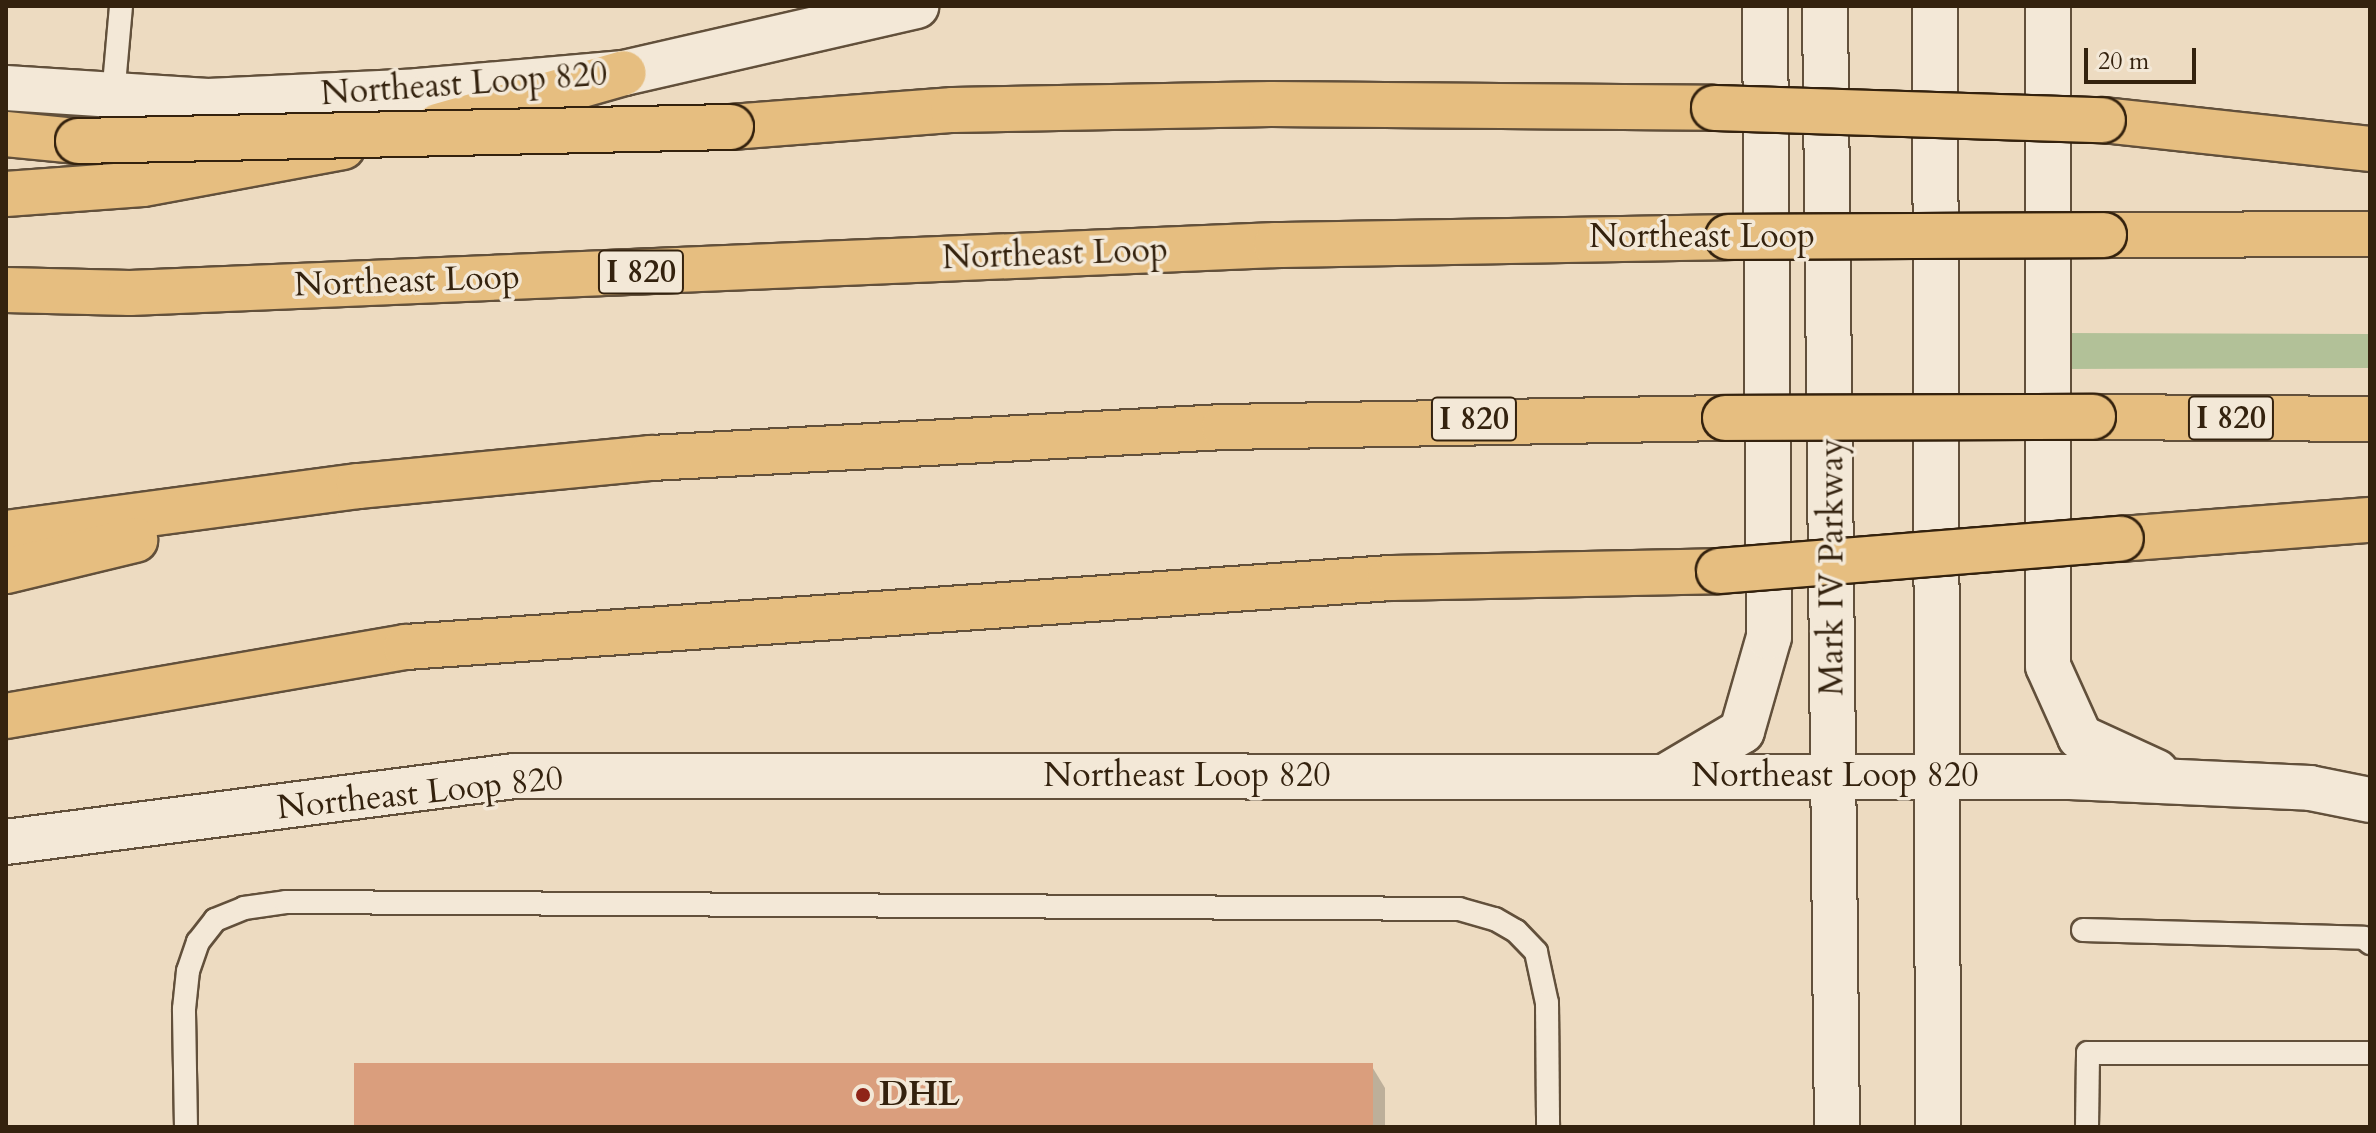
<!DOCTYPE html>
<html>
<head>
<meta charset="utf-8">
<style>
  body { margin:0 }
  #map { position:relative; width:2376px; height:1133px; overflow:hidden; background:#eddbc1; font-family:Cardo,serif }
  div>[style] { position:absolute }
  .green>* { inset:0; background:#b2c198 }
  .shadow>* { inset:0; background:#0003 }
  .building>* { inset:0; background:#da9e7d }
  .roads { filter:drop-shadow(2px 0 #62503b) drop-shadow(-2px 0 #62503b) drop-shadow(0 2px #62503b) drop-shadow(0 -2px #62503b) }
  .service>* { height:22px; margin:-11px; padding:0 11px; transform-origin:11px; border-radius:11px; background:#f3e8d7 }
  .secondary>* { height:44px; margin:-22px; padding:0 22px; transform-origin:22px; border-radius:22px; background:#f3e8d7 }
  .motorway>* { height:44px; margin:-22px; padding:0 22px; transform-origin:22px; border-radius:22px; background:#e6be80 }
  .bridges { filter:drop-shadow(2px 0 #34220e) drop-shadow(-2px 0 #34220e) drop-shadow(0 2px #34220e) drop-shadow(0 -2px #34220e) }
  .motorway-bridge>* { height:44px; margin:-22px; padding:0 22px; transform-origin:22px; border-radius:22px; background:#e6be80 }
  .dots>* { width:22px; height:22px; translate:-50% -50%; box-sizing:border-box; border:4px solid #f3e8d7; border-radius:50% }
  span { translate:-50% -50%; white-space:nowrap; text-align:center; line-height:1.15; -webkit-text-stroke:7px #f3e8d7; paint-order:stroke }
  .shield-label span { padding:2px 6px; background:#f3e8d7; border:2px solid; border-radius:6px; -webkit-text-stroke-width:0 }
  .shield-label { font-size:32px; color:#34220e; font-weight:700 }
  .street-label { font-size:34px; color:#34220e }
  .poi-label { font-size:34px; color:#34220e; font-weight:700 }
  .left { translate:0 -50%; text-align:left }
  .frame { position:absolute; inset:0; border:8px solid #34220e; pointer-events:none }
  .scale { position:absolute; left:2084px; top:48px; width:112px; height:36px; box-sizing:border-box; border:4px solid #34220e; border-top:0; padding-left:10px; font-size:24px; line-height:28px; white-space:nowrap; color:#34220e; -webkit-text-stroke:6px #f3e8d7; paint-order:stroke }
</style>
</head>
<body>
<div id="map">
  <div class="green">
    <div style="clip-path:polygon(2062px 333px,2370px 334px,2370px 368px,2062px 369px)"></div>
  </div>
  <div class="shadow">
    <div style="clip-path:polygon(1371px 1065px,1385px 1088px,1385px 1127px,356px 1127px)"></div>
  </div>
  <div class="building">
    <div style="clip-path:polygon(354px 1063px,1373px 1063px,1373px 1127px,354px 1127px)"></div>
  </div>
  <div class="roads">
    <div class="service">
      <div style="left:113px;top:96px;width:90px;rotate:-84.9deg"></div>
      <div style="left:2083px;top:930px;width:281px;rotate:1.6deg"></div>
      <div style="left:2364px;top:938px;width:8px;rotate:40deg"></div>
      <div style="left:186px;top:1127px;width:118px;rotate:-91deg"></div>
      <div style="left:184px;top:1009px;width:38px;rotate:-84deg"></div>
      <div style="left:188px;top:971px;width:31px;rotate:-71deg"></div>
      <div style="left:198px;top:942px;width:28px;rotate:-52deg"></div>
      <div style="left:215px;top:920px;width:31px;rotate:-22deg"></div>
      <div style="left:244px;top:908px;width:42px;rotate:-8.1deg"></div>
      <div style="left:286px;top:902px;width:1173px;rotate:0.34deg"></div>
      <div style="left:1459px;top:909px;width:37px;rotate:16deg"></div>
      <div style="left:1495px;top:919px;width:24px;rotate:30deg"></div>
      <div style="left:1516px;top:931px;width:29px;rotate:46deg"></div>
      <div style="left:1536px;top:952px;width:52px;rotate:77.8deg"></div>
      <div style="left:1547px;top:1003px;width:124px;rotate:89.5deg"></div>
      <div style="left:2087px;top:1127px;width:74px;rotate:-89.2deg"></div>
      <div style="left:2088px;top:1053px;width:282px"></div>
    </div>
    <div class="secondary">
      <div style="left:1825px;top:6px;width:1121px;rotate:89.39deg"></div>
      <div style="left:1935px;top:6px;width:1121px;rotate:89.85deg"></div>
      <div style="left:2048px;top:6px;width:660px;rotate:90deg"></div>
      <div style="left:2048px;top:666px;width:78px;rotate:65.7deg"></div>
      <div style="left:2080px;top:737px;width:84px;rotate:24.7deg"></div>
      <div style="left:6px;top:88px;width:202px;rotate:3.7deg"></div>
      <div style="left:208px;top:101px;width:210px;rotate:-2.7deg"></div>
      <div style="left:418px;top:91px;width:207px;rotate:-5deg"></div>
      <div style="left:624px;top:73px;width:300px;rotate:-12.9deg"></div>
      <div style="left:1668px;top:775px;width:86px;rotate:-30.7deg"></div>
      <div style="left:1742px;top:731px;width:98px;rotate:-74deg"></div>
      <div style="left:1769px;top:637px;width:631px;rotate:-90.36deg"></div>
      <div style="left:6px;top:842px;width:512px;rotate:-7.4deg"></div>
      <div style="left:514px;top:776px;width:1556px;rotate:0.04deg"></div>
      <div style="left:2070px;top:777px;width:240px;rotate:2.6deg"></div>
      <div style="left:2310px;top:788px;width:61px;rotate:11.3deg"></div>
    </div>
    <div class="motorway">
      <div style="left:2103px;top:120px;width:269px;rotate:6.2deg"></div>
      <div style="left:438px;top:126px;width:193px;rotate:-15.9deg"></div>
      <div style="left:731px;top:127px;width:223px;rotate:-4.4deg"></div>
      <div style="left:953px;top:110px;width:318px;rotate:-1.1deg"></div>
      <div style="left:1271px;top:104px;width:443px;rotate:0.5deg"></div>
      <div style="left:6px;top:134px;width:72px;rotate:5.6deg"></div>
      <div style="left:6px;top:194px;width:137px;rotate:-4.2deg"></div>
      <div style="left:143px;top:184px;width:203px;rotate:-10.5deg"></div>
      <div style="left:2104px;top:235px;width:266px;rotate:-0.2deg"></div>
      <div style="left:6px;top:290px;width:124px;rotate:1.4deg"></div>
      <div style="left:130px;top:293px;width:1147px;rotate:-2.4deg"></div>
      <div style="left:1276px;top:245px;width:452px;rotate:-1deg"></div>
      <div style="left:2093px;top:417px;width:277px;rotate:0.4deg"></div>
      <div style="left:6px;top:533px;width:356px;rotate:-7.6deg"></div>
      <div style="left:359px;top:486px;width:293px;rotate:-5.5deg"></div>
      <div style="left:651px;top:458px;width:574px;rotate:-3.1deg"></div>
      <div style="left:1224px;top:427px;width:501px;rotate:-1.03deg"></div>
      <div style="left:2121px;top:539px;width:250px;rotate:-4.4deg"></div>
      <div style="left:6px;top:571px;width:133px;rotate:-13.5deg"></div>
      <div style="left:6px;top:716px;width:406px;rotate:-9.8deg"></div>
      <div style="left:406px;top:647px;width:986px;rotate:-4.01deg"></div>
      <div style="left:1390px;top:578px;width:329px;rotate:-1.2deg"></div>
    </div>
  </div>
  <div class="bridges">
    <div class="motorway-bridge">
      <div style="left:1714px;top:108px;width:389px;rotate:1.8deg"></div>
      <div style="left:78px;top:141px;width:653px;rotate:-1.23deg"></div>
      <div style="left:1728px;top:237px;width:376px;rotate:-0.3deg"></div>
      <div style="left:1725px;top:418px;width:368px;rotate:-0.2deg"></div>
      <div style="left:1719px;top:571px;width:403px;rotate:-4.6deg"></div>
    </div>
  </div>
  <div class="dots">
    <div style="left:863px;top:1095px;background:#8f2418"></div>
  </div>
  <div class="shield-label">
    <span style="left:641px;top:272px">I 820</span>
    <span style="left:2231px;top:418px">I 820</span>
    <span style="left:1474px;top:419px">I 820</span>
  </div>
  <div class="street-label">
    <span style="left:464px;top:84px;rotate:-4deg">Northeast Loop 820</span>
    <span style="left:1702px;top:237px">Northeast Loop</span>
    <span style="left:1055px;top:254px;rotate:-2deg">Northeast Loop</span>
    <span style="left:407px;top:281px;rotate:-2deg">Northeast Loop</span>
    <span style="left:1832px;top:567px;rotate:-90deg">Mark IV Parkway</span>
    <span style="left:1187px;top:776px">Northeast Loop 820</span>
    <span style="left:1835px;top:776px">Northeast Loop 820</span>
    <span style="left:420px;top:793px;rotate:-6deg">Northeast Loop 820</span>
  </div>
  <div class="poi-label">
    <span class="left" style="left:879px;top:1095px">DHL</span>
  </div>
  <div class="frame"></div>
  <div class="scale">20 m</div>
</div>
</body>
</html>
